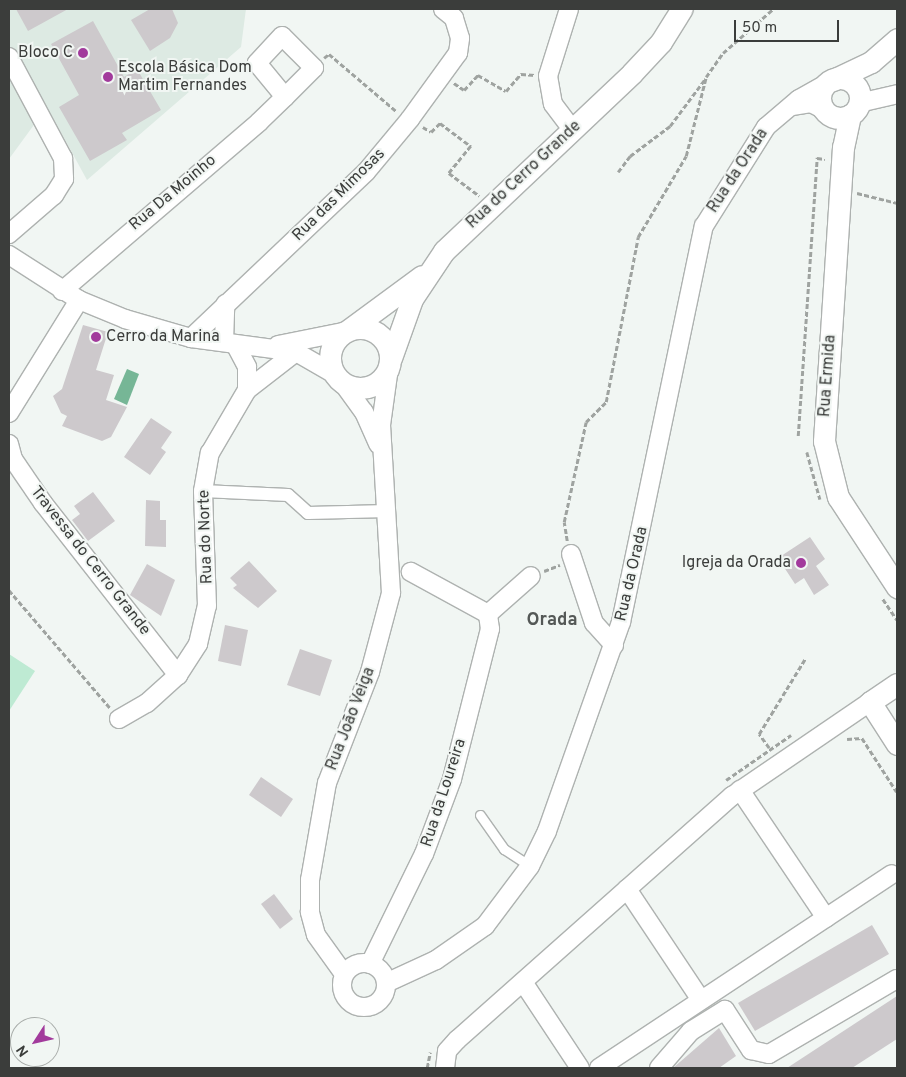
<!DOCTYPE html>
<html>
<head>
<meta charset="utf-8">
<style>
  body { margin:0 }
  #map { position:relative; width:906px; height:1077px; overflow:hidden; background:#f1f6f3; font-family:Overpass,sans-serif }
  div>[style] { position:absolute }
  .built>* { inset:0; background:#ddeae3 }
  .green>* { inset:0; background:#beead3 }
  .water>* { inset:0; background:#76b696 }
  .building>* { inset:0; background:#cdc9cc }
  .path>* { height:2.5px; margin-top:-1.25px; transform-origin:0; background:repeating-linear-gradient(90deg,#9fa3a0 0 5px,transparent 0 7.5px) }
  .roads { filter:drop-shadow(1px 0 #aeb2b0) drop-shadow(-1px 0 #aeb2b0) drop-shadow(0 1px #aeb2b0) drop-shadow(0 -1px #aeb2b0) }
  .service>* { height:9px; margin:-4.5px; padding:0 4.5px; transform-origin:4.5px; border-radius:4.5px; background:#fff }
  .pedestrian>* { height:12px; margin:-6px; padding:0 6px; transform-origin:6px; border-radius:6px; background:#fff }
  .minor>* { height:18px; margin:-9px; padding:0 9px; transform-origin:9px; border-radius:9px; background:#fff }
  .minor>.ring { margin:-9px; padding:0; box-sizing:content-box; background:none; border:18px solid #fff; border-radius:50% }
  .tertiary>* { height:21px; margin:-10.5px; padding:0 10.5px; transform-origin:10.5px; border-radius:10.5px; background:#fff }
  .tertiary>.ring { margin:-10.5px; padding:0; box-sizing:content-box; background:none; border:21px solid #fff; border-radius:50% }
  .dots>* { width:14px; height:14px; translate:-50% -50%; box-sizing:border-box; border:2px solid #f1f6f3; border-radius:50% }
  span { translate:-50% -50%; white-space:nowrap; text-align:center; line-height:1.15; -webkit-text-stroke:4px #f1f6f3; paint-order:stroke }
  .poi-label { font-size:16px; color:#3b3d3b }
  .right { translate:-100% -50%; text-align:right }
  .left { translate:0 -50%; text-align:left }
  .street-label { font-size:16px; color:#3b3d3b }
  .neighbourhood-label { font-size:18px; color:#545856; font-weight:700 }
  .frame { position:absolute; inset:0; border:10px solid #3b3d3b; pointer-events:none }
  .north { position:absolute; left:10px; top:1017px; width:50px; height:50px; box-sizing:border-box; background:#f1f6f3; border:1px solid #a8aca9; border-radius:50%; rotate:235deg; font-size:14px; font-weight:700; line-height:20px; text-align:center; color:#3b3d3b }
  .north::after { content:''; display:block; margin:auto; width:18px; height:22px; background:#a23a9c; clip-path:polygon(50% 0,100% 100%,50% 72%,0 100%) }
  .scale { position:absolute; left:734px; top:20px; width:105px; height:22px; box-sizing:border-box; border:2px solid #3b3d3b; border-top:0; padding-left:6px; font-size:15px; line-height:18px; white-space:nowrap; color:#3b3d3b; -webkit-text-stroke:4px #f1f6f3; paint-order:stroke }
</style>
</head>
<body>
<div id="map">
  <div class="built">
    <div style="clip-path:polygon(9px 9px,246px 9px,241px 47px,87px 180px,47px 107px,9px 159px)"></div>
  </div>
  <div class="green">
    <div style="clip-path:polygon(9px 654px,35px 671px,9px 711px)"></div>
  </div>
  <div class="water">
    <div style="clip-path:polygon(127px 369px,139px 374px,127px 405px,114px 399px)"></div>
  </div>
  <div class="building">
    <div style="clip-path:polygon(16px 9px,68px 9px,28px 31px)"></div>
    <div style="clip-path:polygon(150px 9px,172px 9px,178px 23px,170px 38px,150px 51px,131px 20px)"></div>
    <div style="clip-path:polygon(93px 21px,124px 77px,137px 69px,161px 110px,122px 133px,127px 140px,90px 161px,59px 107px,79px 95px,51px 44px)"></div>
    <div style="clip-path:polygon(83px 325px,108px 332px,96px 370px,114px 375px,106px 400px,127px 407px,111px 437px,102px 441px,62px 426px,67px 416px,61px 413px,53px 396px,62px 389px)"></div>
    <div style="clip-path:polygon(151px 418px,172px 432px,161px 448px,166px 452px,150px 475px,124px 457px)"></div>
    <div style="clip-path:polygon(93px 492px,115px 521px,88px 541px,72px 520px,80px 514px,74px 506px)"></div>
    <div style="clip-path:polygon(146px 500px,160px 501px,160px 520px,166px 520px,166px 547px,145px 546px)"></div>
    <div style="clip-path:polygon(810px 537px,825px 559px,816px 566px,829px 585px,814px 595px,804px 578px,795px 584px,778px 558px)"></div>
    <div style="clip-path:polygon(249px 561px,277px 591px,258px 608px,233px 588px,237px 585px,230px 578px)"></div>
    <div style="clip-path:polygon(147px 564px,175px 580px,161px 616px,130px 595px)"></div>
    <div style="clip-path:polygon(225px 625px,248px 630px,241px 666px,218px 661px)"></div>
    <div style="clip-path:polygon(300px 649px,332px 660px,320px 696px,287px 685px)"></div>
    <div style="clip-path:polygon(261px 777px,293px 799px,281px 817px,249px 795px)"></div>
    <div style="clip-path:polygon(274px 894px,293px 919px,280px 929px,261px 904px)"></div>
    <div style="clip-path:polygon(872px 925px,889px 954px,755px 1031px,738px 1003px)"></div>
    <div style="clip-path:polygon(897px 996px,897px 1039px,852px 1068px,787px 1068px)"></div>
    <div style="clip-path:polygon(719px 1028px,736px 1056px,719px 1068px,673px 1068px)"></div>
  </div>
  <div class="path">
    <div style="left:324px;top:58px;width:6px;rotate:-39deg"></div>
    <div style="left:329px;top:54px;width:88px;rotate:40.4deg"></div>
    <div style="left:454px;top:83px;width:12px;rotate:35deg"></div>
    <div style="left:464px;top:90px;width:21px;rotate:-47deg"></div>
    <div style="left:478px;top:75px;width:32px;rotate:30deg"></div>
    <div style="left:506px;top:91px;width:23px;rotate:-49deg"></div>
    <div style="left:521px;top:74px;width:14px;rotate:4deg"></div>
    <div style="left:423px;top:127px;width:9px;rotate:32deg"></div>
    <div style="left:431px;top:132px;width:13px;rotate:-45deg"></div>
    <div style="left:440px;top:123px;width:39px;rotate:37deg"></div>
    <div style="left:471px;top:146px;width:35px;rotate:129deg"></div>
    <div style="left:449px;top:173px;width:38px;rotate:37deg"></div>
    <div style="left:618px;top:172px;width:20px;rotate:-53deg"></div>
    <div style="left:630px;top:156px;width:50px;rotate:-36.9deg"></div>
    <div style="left:670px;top:126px;width:59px;rotate:-53.3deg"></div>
    <div style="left:857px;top:193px;width:41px;rotate:14deg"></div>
    <div style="left:798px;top:436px;width:279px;rotate:-86.1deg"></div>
    <div style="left:817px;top:158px;width:8px;rotate:7deg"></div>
    <div style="left:807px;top:452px;width:49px;rotate:74.5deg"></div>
    <div style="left:567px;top:541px;width:19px;rotate:-99deg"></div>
    <div style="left:564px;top:522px;width:102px;rotate:-77.6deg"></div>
    <div style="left:586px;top:422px;width:28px;rotate:-45deg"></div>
    <div style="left:606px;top:402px;width:168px;rotate:-79deg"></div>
    <div style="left:638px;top:237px;width:94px;rotate:-59.3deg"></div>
    <div style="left:686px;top:156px;width:81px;rotate:-75.8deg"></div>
    <div style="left:706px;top:77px;width:29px;rotate:-55deg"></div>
    <div style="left:723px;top:53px;width:67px;rotate:-41.3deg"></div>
    <div style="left:544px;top:571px;width:17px;rotate:-21deg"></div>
    <div style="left:9px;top:590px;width:155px;rotate:49.4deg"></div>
    <div style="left:883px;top:599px;width:25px;rotate:56deg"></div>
    <div style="left:847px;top:739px;width:15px;rotate:-4deg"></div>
    <div style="left:862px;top:738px;width:64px;rotate:57.1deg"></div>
    <div style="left:769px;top:748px;width:17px;rotate:-126deg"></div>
    <div style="left:759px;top:734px;width:88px;rotate:-58.5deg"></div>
    <div style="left:726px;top:780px;width:79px;rotate:-34.7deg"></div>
    <div style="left:427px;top:1068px;width:16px;rotate:-79deg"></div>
  </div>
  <div class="roads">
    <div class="service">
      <div style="left:480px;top:815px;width:42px;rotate:54.8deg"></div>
      <div style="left:504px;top:849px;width:31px;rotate:33deg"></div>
    </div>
    <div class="pedestrian">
      <div style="left:203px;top:491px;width:85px;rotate:2.7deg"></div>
      <div style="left:288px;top:495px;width:27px;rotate:42deg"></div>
      <div style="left:308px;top:513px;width:80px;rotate:-1.4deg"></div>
    </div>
    <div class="minor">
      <div style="left:569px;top:9px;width:70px;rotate:107.4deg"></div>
      <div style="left:548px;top:76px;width:28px;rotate:80deg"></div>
      <div style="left:553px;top:104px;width:31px;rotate:53deg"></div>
      <div style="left:9px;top:57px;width:115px;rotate:61.9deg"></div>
      <div style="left:63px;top:158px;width:21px;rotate:87deg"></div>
      <div style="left:64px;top:179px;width:19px;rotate:122deg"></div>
      <div style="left:54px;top:195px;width:60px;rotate:139.1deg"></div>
      <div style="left:859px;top:103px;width:39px;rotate:-13deg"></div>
      <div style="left:792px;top:106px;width:19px;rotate:-9deg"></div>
      <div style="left:811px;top:103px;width:13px;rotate:27deg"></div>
      <div style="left:9px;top:255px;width:83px;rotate:32.7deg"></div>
      <div style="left:79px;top:300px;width:50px;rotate:22.4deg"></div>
      <div style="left:125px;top:319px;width:69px;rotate:16.1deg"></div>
      <div style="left:191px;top:338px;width:106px;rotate:7.6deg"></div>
      <div style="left:296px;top:352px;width:46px;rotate:29.9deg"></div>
      <div style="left:62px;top:291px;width:260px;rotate:-40.6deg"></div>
      <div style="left:259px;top:122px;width:36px;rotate:-44deg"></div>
      <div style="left:285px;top:97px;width:41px;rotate:-45deg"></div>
      <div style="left:314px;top:68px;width:45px;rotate:-135deg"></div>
      <div style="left:282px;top:36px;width:37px;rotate:133deg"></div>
      <div style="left:257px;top:63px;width:44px;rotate:50.5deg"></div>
      <div style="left:191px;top:338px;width:241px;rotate:-43.5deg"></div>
      <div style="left:366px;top:172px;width:69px;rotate:-50.3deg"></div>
      <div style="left:410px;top:119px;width:82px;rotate:-54deg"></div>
      <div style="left:458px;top:53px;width:15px;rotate:-82deg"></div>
      <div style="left:460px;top:38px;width:21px;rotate:-107deg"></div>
      <div style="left:454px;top:18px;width:14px;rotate:-141deg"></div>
      <div style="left:224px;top:342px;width:38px;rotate:-88deg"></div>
      <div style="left:235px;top:344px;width:26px;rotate:62deg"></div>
      <div style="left:247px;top:367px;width:23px;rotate:90deg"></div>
      <div style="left:278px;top:345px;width:66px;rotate:-11.3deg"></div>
      <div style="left:342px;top:382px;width:37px;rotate:54deg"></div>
      <div style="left:364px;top:412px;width:35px;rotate:66deg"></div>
      <div style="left:9px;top:413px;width:133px;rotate:-58.2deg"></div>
      <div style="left:9px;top:444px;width:16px;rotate:75deg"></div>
      <div style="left:13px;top:459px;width:53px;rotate:55.7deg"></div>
      <div style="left:43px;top:503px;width:219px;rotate:51.9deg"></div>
      <div style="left:571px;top:554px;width:73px;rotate:71.6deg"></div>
      <div style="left:594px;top:623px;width:30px;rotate:48deg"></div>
      <div style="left:488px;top:614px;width:57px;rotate:-41.5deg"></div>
      <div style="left:119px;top:719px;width:32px;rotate:-30deg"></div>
      <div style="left:147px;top:703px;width:42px;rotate:-42.1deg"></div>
      <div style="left:178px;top:675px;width:37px;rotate:-57deg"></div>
      <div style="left:198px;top:644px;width:39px;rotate:-77deg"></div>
      <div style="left:207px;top:606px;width:115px;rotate:-92deg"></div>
      <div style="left:203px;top:491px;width:39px;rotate:-80deg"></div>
      <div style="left:210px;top:453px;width:73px;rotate:-59.6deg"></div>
      <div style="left:247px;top:390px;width:62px;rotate:-37.8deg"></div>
      <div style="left:740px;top:790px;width:154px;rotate:56.1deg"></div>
      <div style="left:627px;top:889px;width:133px;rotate:56.3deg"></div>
      <div class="ring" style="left:342px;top:963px;width:26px;height:26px"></div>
      <div style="left:370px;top:964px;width:123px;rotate:-63.9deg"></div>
      <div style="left:424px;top:854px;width:80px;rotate:-69.5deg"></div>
      <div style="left:452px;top:779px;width:155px;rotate:-75.8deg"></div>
      <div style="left:490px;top:629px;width:15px;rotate:-98deg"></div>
      <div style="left:488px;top:614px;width:88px;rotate:-151.4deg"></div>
      <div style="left:344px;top:974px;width:48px;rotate:-125.7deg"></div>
      <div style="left:316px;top:935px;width:24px;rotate:-105deg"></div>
      <div style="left:310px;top:912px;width:32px;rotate:-90deg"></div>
      <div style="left:310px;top:880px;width:98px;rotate:-80.1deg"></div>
      <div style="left:327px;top:783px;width:119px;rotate:-68.8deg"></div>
      <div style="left:370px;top:672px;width:82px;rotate:-75.1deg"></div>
      <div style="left:391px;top:593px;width:168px;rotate:-93.4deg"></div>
      <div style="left:381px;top:425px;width:59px;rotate:-82.1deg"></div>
      <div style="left:523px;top:982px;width:103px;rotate:56.5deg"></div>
      <div style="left:386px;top:983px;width:55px;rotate:-24.7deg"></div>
      <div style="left:436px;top:960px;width:60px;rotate:-34.8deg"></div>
      <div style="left:485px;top:926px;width:75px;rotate:-53.1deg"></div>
      <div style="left:530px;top:866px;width:39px;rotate:-64deg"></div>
      <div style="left:547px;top:831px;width:222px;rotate:-70.5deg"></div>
      <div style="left:621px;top:622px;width:405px;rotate:-78.2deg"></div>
      <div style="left:704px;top:226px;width:117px;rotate:-57.9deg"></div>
      <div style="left:766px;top:127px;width:43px;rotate:-40.3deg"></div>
      <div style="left:799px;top:99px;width:31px;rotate:-29deg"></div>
      <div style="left:445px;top:1068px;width:17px;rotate:-83deg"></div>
      <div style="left:447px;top:1051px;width:15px;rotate:-48deg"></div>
      <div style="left:457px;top:1040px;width:368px;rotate:-41.6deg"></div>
      <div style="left:732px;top:796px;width:167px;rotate:-34.3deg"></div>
      <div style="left:599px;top:1068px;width:351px;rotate:-33.5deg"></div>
      <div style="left:659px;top:1068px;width:49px;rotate:-49.1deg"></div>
      <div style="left:691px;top:1031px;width:40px;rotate:-32deg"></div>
      <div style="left:725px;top:1010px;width:48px;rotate:57deg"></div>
      <div style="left:751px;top:1050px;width:18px;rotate:13deg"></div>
      <div style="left:769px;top:1054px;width:148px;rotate:-30.4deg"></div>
    </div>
    <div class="tertiary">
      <div class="ring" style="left:820px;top:78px;width:19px;height:19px"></div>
      <div style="left:833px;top:80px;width:42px;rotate:-25.3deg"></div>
      <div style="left:871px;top:62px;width:35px;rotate:-41deg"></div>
      <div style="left:850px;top:115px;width:33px;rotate:102deg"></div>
      <div style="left:843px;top:147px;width:295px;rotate:93.7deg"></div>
      <div style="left:824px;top:441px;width:58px;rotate:76deg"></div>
      <div style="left:838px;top:497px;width:108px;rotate:56.8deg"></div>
      <div class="ring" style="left:330px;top:328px;width:39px;height:39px"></div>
      <div style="left:350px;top:329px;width:89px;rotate:-36.4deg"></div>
      <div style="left:391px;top:358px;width:63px;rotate:-70.4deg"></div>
      <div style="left:412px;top:299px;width:58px;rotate:-56.3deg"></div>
      <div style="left:444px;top:251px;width:259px;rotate:-43.4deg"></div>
      <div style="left:632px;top:73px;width:42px;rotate:-46.9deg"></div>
      <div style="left:661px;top:42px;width:39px;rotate:-58deg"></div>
      <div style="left:897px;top:684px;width:32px;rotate:146deg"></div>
      <div style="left:870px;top:702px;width:50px;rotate:57.3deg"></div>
    </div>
  </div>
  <div class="dots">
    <div style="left:83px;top:53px;background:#a23a9c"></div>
    <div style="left:108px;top:77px;background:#a23a9c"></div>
    <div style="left:96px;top:337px;background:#a23a9c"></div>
    <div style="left:801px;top:563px;background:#a23a9c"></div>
  </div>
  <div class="poi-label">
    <span class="right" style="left:73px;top:53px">Bloco C</span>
    <span class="left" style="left:118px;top:77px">Escola Básica Dom<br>Martim Fernandes</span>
    <span class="left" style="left:106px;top:337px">Cerro da Marina</span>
    <span class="right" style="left:791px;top:563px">Igreja da Orada</span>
  </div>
  <div class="street-label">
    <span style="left:738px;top:171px;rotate:-57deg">Rua da Orada</span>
    <span style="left:524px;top:175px;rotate:-43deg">Rua do Cerro Grande</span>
    <span style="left:173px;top:193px;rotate:-40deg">Rua Da Moinho</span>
    <span style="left:339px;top:195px;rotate:-45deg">Rua das Mimosas</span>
    <span style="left:828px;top:376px;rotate:-86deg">Rua Ermida</span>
    <span style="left:206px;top:537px;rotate:-92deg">Rua do Norte</span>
    <span style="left:90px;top:561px;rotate:52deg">Travessa do Cerro Grande</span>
    <span style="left:632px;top:574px;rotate:-77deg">Rua da Orada</span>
    <span style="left:351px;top:719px;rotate:-69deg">Rua João Veiga</span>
    <span style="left:444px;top:793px;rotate:-72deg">Rua da Loureira</span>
  </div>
  <div class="neighbourhood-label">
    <span style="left:552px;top:621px">Orada</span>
  </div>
  <div class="frame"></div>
  <div class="north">N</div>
  <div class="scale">50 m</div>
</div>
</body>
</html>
